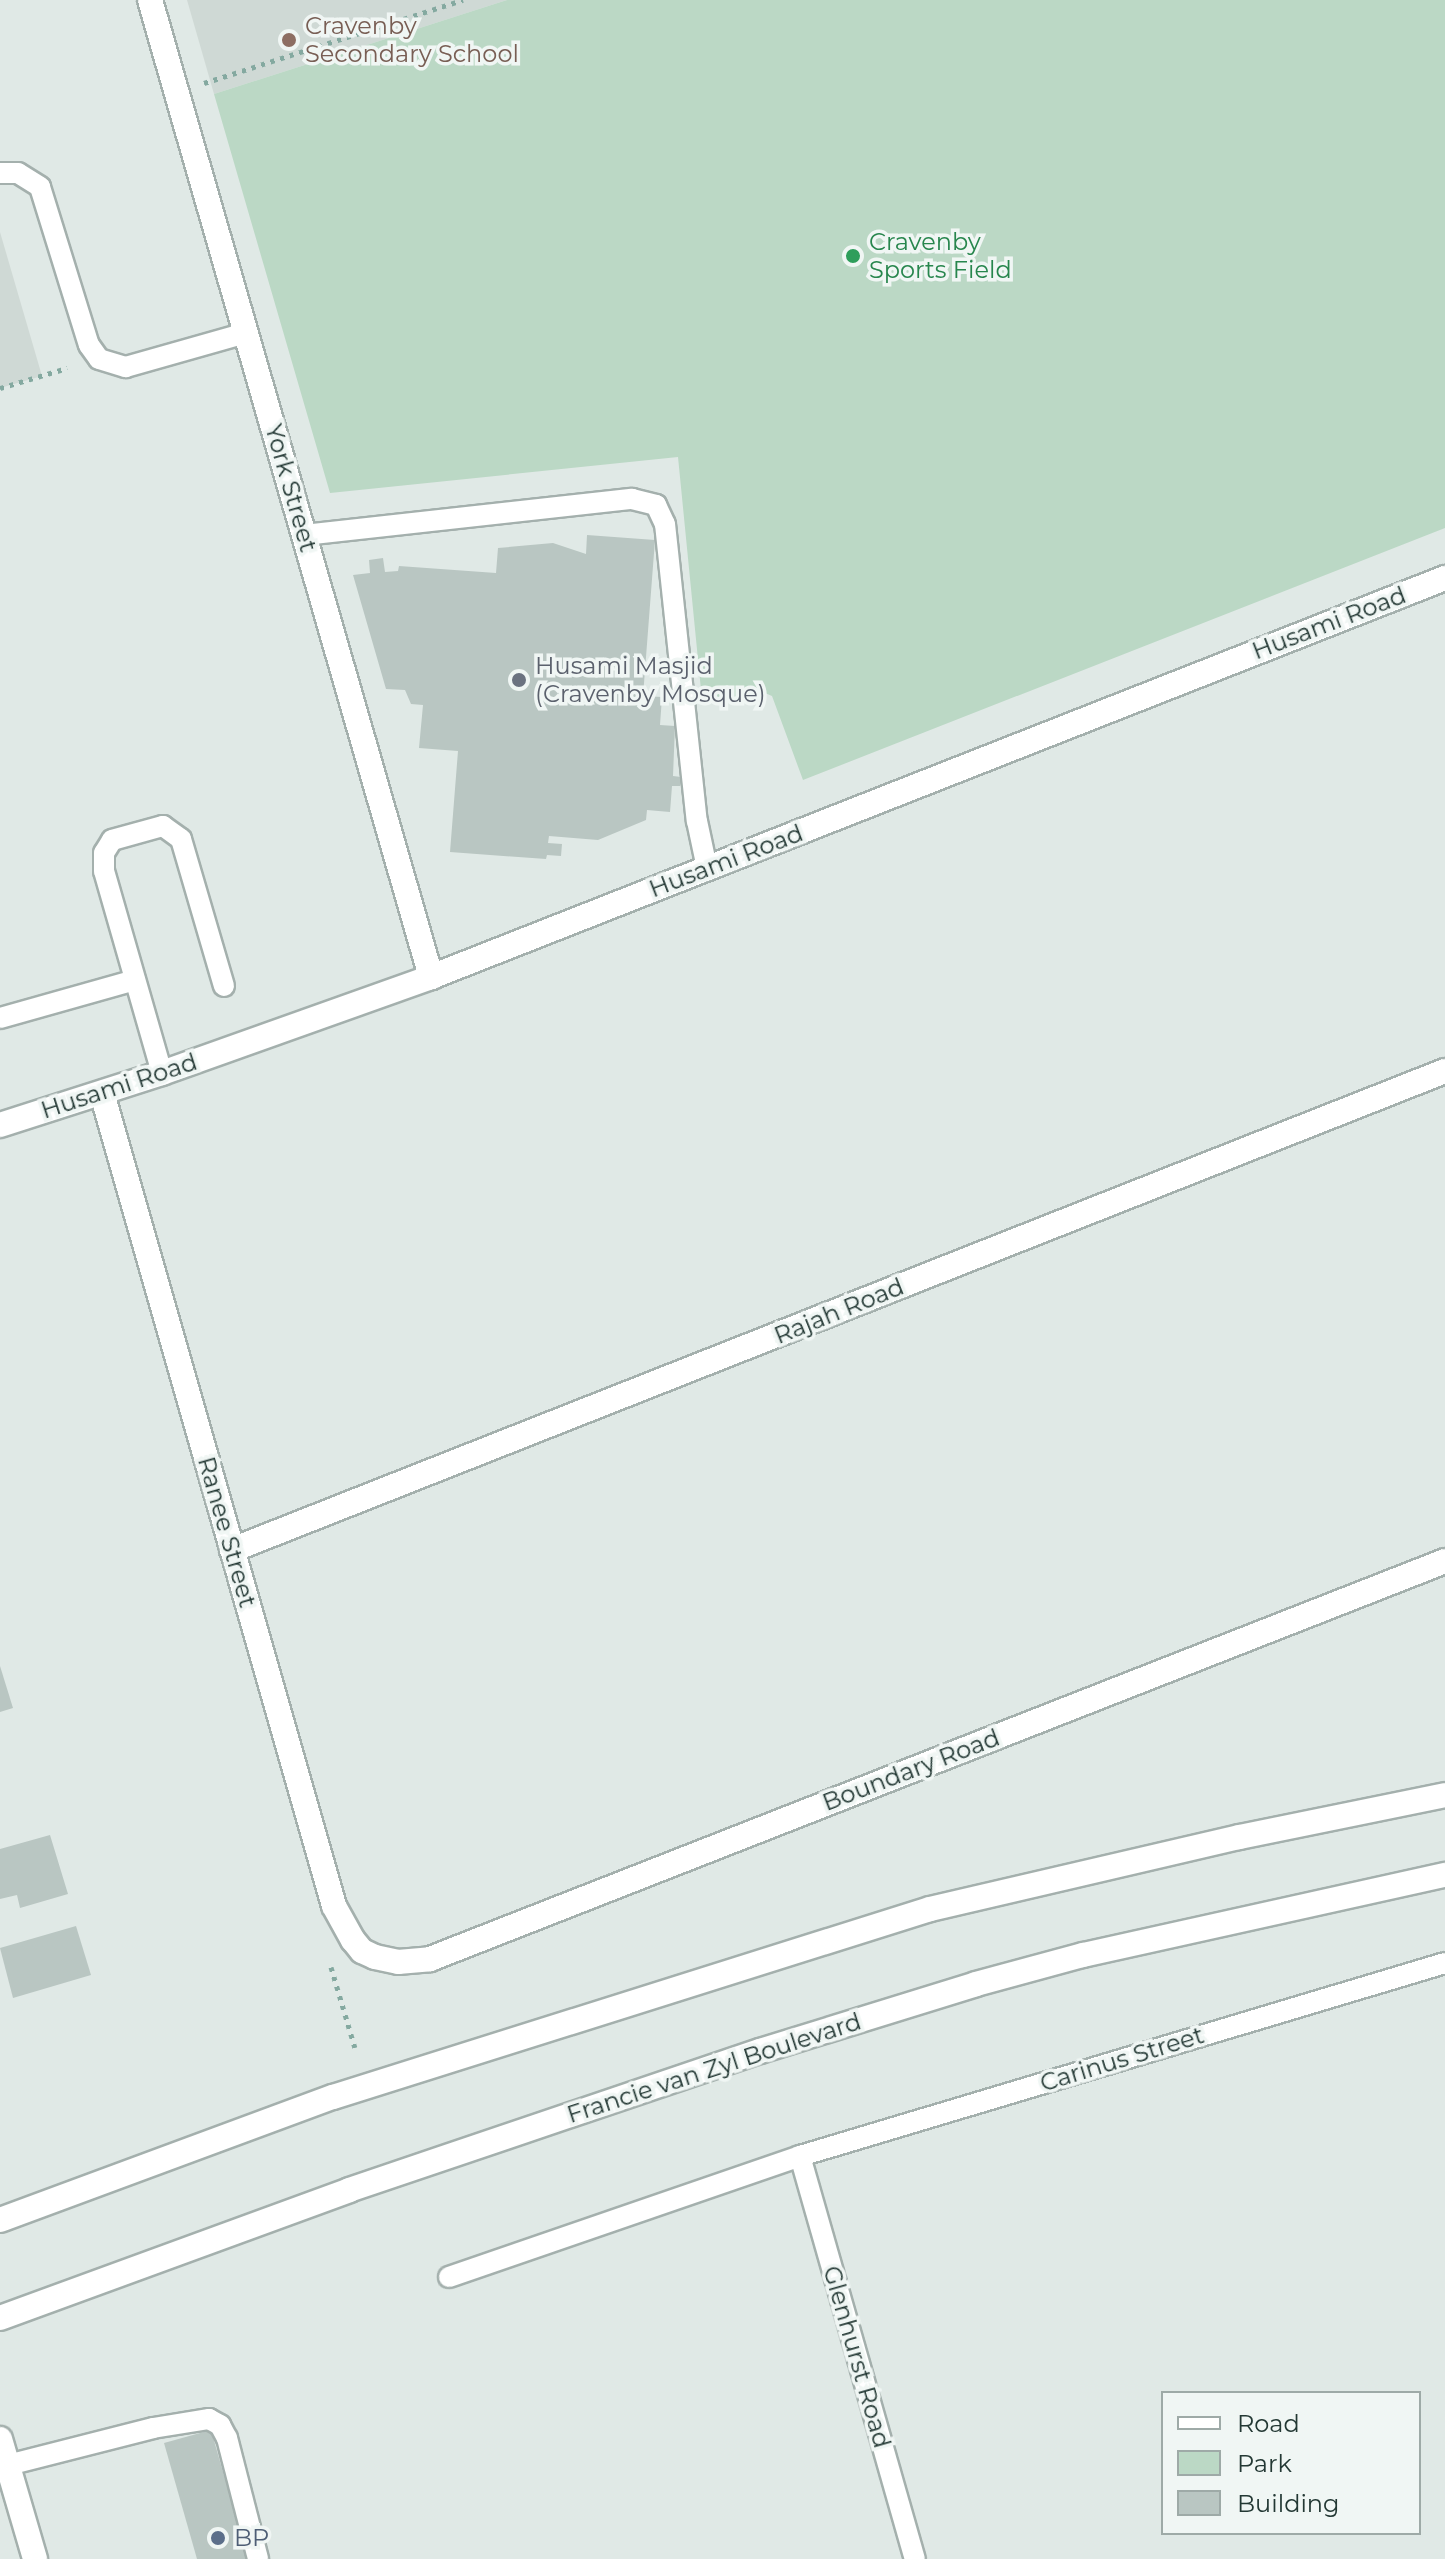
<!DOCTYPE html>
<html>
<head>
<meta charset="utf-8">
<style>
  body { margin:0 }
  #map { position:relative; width:1445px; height:2559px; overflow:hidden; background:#e0e9e6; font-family:Montserrat,sans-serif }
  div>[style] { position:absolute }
  .built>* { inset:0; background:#cfd9d5 }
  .green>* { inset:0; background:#bbd8c5 }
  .building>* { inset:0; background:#b9c6c2 }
  .path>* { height:5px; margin-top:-2.5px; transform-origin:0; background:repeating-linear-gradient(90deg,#84a9a0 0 4px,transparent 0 10px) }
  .roads { filter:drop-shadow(2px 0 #a4b0ad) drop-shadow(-2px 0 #a4b0ad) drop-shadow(0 2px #a4b0ad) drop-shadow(0 -2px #a4b0ad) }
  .lane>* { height:20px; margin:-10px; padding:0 10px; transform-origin:10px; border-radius:10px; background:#fff }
  .street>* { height:24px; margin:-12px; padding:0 12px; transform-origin:12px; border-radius:12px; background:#fff }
  .secondary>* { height:24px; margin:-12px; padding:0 12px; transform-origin:12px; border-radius:12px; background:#fff }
  .dots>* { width:22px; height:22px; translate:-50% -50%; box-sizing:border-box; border:4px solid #f0f6f4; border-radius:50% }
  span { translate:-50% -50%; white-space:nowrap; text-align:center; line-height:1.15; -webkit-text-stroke:7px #f0f6f4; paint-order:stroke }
  .education-label { font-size:24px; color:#785e54 }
  .left { translate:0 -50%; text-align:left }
  .leisure-label { font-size:24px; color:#27864d }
  .street-label { font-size:24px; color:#233834 }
  .worship-label { font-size:24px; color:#5b616d }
  .service-label { font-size:24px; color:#4e5e75 }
  .legend { position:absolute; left:1161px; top:2391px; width:260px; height:144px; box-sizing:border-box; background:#f0f6f4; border:2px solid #9eaaa7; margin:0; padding:10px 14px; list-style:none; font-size:24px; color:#233834 }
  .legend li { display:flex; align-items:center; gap:16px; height:40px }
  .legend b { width:40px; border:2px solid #9eaaa7 }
</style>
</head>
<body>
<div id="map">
  <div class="built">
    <div style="clip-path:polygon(187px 0,507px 0,214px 94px)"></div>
    <div style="clip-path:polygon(0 232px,42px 376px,0 388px)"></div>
  </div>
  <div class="green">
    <div style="clip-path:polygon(507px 0,1445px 0,1445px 528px,803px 780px,772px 696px,765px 693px,702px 700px,678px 457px,330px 493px,214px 94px)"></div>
  </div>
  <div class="building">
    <div style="clip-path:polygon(587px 535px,655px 540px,643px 696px,662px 697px,660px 725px,675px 726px,673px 776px,681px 777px,680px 786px,672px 786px,670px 812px,647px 810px,646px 820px,598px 840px,549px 836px,548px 843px,562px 844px,561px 856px,547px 855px,546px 859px,450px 852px,458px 751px,419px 748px,423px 705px,411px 704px,405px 690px,386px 689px,353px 575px,370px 573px,369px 560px,383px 558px,385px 572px,398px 571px,399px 566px,496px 573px,498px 548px,553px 543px,586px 554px)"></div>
    <div style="clip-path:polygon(0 1666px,13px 1708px,0 1712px)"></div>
    <div style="clip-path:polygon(50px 1835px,68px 1894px,20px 1908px,17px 1895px,0 1899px,0 1849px)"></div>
    <div style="clip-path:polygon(76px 1926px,91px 1975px,13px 1998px,0 1948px)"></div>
    <div style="clip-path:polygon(211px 2430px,248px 2559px,197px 2559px,164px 2443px)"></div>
  </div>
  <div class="path">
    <div style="left:204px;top:83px;width:272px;rotate:-17.8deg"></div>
    <div style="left:0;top:388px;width:70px;rotate:-16.6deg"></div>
    <div style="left:331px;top:1967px;width:84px;rotate:73.5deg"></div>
  </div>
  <div class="roads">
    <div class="lane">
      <div style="left:0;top:173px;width:18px"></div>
      <div style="left:18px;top:173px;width:26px;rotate:32deg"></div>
      <div style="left:40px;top:187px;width:165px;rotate:72.8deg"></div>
      <div style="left:89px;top:345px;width:17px;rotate:54deg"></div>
      <div style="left:99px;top:359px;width:28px;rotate:17deg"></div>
      <div style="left:126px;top:367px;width:125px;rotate:-15.8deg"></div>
      <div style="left:304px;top:535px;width:330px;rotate:-6.3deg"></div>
      <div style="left:632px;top:499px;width:25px;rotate:14deg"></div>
      <div style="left:656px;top:505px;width:21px;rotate:65deg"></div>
      <div style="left:665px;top:524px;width:299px;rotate:83.9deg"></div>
      <div style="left:697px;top:821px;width:48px;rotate:78deg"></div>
      <div style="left:0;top:1018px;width:140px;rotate:-15.7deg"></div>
      <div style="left:162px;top:1073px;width:210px;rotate:-106deg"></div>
      <div style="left:104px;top:871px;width:18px;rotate:-90deg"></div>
      <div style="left:104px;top:853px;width:15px;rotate:-58deg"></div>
      <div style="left:112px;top:840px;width:53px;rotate:-15.4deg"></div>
      <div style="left:163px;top:826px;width:22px;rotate:36deg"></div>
      <div style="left:181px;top:839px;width:153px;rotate:73.7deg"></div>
      <div style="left:800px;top:2156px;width:419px;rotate:74.1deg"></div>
      <div style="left:449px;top:2277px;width:371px;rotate:-19deg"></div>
      <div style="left:800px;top:2156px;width:673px;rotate:-16.66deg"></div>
      <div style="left:8px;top:2465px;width:150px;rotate:-14.3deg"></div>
      <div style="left:153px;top:2428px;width:57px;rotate:-9.1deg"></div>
      <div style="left:209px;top:2419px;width:13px;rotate:29deg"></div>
      <div style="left:220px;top:2425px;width:15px;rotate:62deg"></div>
      <div style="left:227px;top:2438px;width:125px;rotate:75.6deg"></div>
    </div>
    <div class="street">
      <div style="left:150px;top:0;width:1017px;rotate:73.95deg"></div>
      <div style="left:102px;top:1093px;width:845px;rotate:74.07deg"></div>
      <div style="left:334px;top:1906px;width:39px;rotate:61deg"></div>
      <div style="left:353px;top:1940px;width:14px;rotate:51deg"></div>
      <div style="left:362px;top:1951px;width:14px;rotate:25deg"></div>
      <div style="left:375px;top:1957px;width:24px;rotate:12deg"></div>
      <div style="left:398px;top:1962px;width:32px;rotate:-5deg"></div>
      <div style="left:430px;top:1959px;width:1090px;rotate:-21.41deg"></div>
      <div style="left:0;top:1125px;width:170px;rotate:-17.8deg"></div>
      <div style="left:162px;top:1073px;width:286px;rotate:-19.6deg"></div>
      <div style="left:431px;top:977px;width:1090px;rotate:-21.48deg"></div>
      <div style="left:232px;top:1550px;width:1304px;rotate:-21.55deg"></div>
      <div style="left:0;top:2439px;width:125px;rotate:73.7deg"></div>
    </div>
    <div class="secondary">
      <div style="left:0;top:2220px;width:355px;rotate:-20.3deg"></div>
      <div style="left:333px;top:2097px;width:626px;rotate:-17.48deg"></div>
      <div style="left:930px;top:1909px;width:317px;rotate:-13.1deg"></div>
      <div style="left:1239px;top:1837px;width:210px;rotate:-11.5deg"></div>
      <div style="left:0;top:2318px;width:372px;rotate:-20.1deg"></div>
      <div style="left:349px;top:2190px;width:434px;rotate:-18.7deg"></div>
      <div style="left:760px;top:2051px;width:226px;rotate:-17.2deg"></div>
      <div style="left:976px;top:1984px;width:111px;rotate:-15.2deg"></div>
      <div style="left:1083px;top:1955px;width:371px;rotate:-12.5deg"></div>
    </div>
  </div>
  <div class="dots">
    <div style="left:289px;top:40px;background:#8d6e63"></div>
    <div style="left:853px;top:256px;background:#2e9e5b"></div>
    <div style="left:519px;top:680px;background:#6b7280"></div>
    <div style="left:218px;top:2538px;background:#5c6f8a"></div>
  </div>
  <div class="education-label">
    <span class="left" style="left:305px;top:40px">Cravenby<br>Secondary School</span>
  </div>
  <div class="leisure-label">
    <span class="left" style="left:869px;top:256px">Cravenby<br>Sports Field</span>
  </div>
  <div class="street-label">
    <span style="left:291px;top:488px;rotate:74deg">York Street</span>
    <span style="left:1329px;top:623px;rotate:-21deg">Husami Road</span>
    <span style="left:726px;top:861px;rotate:-21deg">Husami Road</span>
    <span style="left:119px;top:1086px;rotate:-18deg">Husami Road</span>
    <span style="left:839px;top:1311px;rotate:-22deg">Rajah Road</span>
    <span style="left:227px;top:1532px;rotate:74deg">Ranee Street</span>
    <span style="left:911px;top:1770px;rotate:-21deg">Boundary Road</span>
    <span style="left:1122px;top:2059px;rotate:-17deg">Carinus Street</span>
    <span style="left:714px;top:2068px;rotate:-18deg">Francie van Zyl Boulevard</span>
    <span style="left:857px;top:2357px;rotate:74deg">Glenhurst Road</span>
  </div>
  <div class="worship-label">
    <span class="left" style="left:535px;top:680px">Husami Masjid<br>(Cravenby Mosque)</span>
  </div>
  <div class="service-label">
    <span class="left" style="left:234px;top:2538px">BP</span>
  </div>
  <ul class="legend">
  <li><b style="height:10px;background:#fff"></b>Road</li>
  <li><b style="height:22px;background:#bbd8c5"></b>Park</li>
  <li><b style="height:22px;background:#b9c6c2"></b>Building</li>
  </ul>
</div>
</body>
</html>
